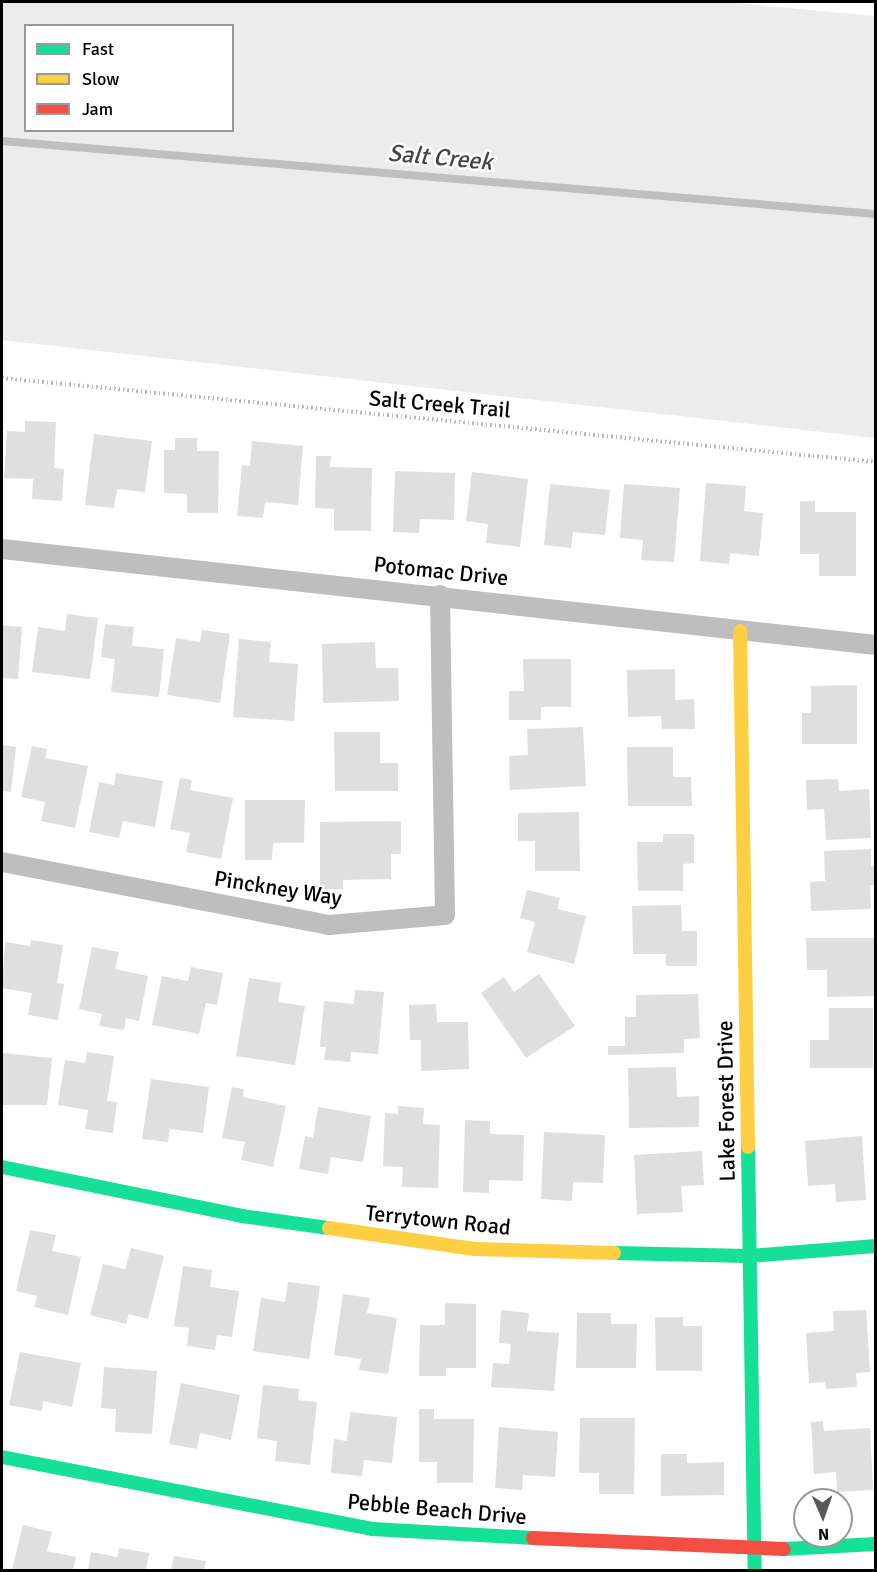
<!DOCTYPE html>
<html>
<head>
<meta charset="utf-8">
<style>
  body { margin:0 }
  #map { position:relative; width:877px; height:1572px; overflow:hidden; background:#fff; font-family:Signika,sans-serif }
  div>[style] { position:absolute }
  .green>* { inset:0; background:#ececec }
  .stream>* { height:8px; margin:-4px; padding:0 4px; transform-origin:4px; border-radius:4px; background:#bfbfbf }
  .building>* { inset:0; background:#dfdfdf }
  .path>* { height:4px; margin-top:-2px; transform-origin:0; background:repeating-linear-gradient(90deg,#b9b9b9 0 1.5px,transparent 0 4.5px) }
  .street>* { height:20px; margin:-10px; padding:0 10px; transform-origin:10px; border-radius:10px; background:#bebebe }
  .fast>* { height:14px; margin:-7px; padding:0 7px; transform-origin:7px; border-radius:7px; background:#16e098 }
  .slow>* { height:14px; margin:-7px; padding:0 7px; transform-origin:7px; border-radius:7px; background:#ffcf43 }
  .jam>* { height:14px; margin:-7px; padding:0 7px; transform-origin:7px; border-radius:7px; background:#f24e42 }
  span { translate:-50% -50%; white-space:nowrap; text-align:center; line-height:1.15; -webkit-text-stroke:5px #fff; paint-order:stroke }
  .street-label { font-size:22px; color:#000 }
  .water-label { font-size:24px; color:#444; font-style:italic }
  .frame { position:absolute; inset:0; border:3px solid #000; pointer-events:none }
  .legend { position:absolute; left:24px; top:24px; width:210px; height:108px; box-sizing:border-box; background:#fff; border:2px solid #999; margin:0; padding:8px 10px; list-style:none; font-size:18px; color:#000 }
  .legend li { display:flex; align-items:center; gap:12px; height:30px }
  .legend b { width:30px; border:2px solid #999 }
  .north { position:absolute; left:793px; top:1488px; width:60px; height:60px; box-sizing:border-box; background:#fff; border:2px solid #999; border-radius:50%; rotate:178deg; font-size:16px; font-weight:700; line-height:24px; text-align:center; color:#000 }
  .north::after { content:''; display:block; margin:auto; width:21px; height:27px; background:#595959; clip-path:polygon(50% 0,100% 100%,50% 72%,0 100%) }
</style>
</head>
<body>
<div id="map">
  <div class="green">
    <div style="clip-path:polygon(evenodd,2px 2px,726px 2px,875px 16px,875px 438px,2px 340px,2px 2px,26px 26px,232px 26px,232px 130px,26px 130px,26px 26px)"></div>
  </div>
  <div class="stream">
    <div style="left:2px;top:141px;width:877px;rotate:4.77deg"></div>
  </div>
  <div class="building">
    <div style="clip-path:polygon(25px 421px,56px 422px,54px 468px,64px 469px,62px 501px,32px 499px,33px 479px,4px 478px,7px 431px,25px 432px)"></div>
    <div style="clip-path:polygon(94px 434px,152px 441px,145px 492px,117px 489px,114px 508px,85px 505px)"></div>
    <div style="clip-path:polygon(175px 438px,197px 438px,197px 451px,219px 451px,218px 513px,187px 513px,187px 494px,164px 493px,164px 450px,175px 450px)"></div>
    <div style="clip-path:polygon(252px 441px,303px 446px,298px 505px,265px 502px,263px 518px,237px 516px,242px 465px,250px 466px)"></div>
    <div style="clip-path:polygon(316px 456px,331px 456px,330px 467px,372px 468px,371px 531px,334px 531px,334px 509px,315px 508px)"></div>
    <div style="clip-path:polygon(395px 471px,455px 473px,454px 520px,420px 519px,419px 533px,393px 532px)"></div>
    <div style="clip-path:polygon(472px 472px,528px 479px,520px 547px,486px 543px,488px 524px,466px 521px)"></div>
    <div style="clip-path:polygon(706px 483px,746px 486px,744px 511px,763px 513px,759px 556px,730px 553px,729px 564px,700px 561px)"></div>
    <div style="clip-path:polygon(550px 484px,610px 490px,605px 535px,573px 532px,571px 548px,544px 545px)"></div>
    <div style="clip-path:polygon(624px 484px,680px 488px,674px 562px,641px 560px,643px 540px,620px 538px)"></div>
    <div style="clip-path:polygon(800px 501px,815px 501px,815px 512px,856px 512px,856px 576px,819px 576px,819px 554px,800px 554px)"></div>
    <div style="clip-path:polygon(67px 614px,98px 618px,90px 679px,32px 672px,38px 627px,65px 631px)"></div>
    <div style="clip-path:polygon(105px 624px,134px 627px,132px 646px,164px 649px,159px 697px,111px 692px,115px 659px,101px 657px)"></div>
    <div style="clip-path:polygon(2px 625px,22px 627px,18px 679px,2px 678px)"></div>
    <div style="clip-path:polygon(202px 630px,230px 634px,220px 703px,167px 695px,176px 638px,200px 642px)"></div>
    <div style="clip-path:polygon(239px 639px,271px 642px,269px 662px,298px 664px,294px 721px,233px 717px)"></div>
    <div style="clip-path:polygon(375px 642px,376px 668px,398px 668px,399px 701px,323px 703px,322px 644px)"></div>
    <div style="clip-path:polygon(523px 659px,571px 659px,571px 707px,541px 707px,541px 720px,509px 720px,509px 691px,524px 691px)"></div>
    <div style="clip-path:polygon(675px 669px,675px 700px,694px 699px,695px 729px,662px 729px,661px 716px,628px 717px,627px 670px)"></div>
    <div style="clip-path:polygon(857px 685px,857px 744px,802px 744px,802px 713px,811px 713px,811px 686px)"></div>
    <div style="clip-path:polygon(583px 727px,586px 786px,510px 790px,509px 756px,528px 755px,527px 729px)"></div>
    <div style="clip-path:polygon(334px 732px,380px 732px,380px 763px,398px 763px,398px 791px,335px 791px)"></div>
    <div style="clip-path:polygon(2px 745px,16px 747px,11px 792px,2px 791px)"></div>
    <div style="clip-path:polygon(32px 746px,47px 749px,45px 758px,88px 766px,75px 828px,41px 821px,45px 802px,21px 797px)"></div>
    <div style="clip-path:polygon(627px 747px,673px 747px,673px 777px,691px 777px,692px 806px,628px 806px)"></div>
    <div style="clip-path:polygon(116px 773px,163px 781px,155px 827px,123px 821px,119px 838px,89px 832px,99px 782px,114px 785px)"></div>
    <div style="clip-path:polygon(180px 778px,192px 780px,190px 790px,233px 798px,221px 859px,186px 852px,190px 833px,170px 829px)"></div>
    <div style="clip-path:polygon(838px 779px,839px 791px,869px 789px,871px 838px,826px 840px,824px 809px,807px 810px,806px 780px)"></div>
    <div style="clip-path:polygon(245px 800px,305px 800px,304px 843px,273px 843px,272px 860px,245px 860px)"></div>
    <div style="clip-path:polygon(579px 812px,580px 871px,535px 871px,535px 841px,518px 841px,518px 813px)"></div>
    <div style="clip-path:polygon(401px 821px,401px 854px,391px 854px,391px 879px,343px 880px,343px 889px,320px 889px,320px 822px)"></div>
    <div style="clip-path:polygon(663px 834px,694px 834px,694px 863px,683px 864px,683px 891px,638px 891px,637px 842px,663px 842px)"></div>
    <div style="clip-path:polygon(871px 849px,871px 866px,876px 866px,876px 885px,870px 885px,871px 909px,811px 911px,810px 882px,825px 881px,824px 851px)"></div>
    <div style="clip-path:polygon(527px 890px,560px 898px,557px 909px,586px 916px,574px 964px,527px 952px,535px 922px,520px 918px)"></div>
    <div style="clip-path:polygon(681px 905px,682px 931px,697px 931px,697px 966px,666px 966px,666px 954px,633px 954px,632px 906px)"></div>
    <div style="clip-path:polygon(806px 938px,876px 938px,876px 996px,827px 997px,827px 970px,807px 970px)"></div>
    <div style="clip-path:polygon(31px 940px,63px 945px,57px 983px,64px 984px,58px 1020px,28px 1015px,32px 993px,2px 988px,5px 942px,30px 946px)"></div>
    <div style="clip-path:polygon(92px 947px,119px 952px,115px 969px,148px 976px,139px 1021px,126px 1018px,124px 1030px,99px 1026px,102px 1014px,79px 1009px)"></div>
    <div style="clip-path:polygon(191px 967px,223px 973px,217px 1005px,206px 1003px,199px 1034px,152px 1025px,162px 976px,188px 981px)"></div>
    <div style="clip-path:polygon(539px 974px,575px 1026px,526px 1058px,481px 993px,504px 977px,514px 992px)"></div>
    <div style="clip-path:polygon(249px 978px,281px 983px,278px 1002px,305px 1006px,295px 1065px,236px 1056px)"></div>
    <div style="clip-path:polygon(355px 990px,384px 992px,378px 1054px,351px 1052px,350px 1062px,324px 1060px,326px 1047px,320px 1047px,324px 1001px,354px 1004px)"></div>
    <div style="clip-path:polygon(698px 994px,700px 1038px,684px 1039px,684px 1053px,608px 1055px,608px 1046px,625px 1046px,625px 1017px,636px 1017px,636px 995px)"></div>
    <div style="clip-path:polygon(436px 1004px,437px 1022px,468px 1022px,469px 1069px,421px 1071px,421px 1040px,410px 1040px,409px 1005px)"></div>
    <div style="clip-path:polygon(829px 1008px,873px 1008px,873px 1068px,810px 1068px,810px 1040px,829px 1040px)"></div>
    <div style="clip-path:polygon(87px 1052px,114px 1056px,107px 1101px,117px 1102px,113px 1133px,85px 1129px,88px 1110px,58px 1105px,65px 1060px,85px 1063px)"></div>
    <div style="clip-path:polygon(2px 1053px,52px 1058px,47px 1105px,2px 1105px)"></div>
    <div style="clip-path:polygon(676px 1067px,677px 1097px,699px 1096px,699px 1127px,629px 1128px,628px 1068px)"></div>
    <div style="clip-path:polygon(151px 1079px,209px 1087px,203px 1133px,170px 1129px,168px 1142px,142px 1139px)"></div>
    <div style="clip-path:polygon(232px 1087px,244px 1089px,243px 1097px,286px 1106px,273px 1167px,241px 1160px,245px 1142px,222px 1138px)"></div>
    <div style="clip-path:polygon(398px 1106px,424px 1108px,423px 1124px,440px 1125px,438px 1188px,402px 1187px,403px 1167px,383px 1166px,385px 1113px,398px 1114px)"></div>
    <div style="clip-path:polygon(318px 1107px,371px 1116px,363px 1162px,331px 1157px,328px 1174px,299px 1169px,305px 1136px,313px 1138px)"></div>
    <div style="clip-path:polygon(465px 1120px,490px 1121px,490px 1134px,524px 1135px,523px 1181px,489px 1180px,489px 1193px,463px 1192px)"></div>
    <div style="clip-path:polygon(544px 1132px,605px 1135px,603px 1183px,573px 1182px,572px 1201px,541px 1199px)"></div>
    <div style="clip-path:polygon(862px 1136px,866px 1200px,836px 1202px,835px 1184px,808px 1186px,805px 1141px)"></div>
    <div style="clip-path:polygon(702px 1151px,704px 1185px,681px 1186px,683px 1212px,637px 1214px,634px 1155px)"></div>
    <div style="clip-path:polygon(30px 1230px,56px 1235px,52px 1251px,81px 1257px,68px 1315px,34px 1307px,37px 1296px,16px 1291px)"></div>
    <div style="clip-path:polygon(131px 1248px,164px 1256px,148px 1319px,129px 1314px,126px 1324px,90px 1315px,103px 1264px,125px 1269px)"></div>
    <div style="clip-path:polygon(183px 1266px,212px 1270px,210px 1287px,239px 1291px,232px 1337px,217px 1335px,215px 1350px,187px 1346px,189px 1328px,174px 1326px)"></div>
    <div style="clip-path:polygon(288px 1282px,320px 1286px,309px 1359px,253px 1351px,261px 1298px,285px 1302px)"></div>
    <div style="clip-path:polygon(343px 1294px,370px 1298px,367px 1313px,397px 1318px,388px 1374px,359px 1370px,361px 1359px,334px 1355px)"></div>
    <div style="clip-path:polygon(445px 1303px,476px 1304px,476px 1368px,446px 1368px,446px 1376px,419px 1376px,420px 1325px,445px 1325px)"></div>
    <div style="clip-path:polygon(501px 1310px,529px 1313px,527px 1331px,559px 1333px,554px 1391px,491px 1387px,493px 1363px,509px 1364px,511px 1344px,499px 1343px)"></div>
    <div style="clip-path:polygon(866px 1310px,870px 1372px,856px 1373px,857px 1387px,826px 1389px,825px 1382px,809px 1383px,806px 1333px,834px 1331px,833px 1311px)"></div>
    <div style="clip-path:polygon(577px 1313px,611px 1313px,611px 1324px,637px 1324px,636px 1368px,576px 1368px)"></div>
    <div style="clip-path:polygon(655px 1317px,683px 1317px,683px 1326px,702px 1326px,702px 1371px,656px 1371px)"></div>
    <div style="clip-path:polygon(20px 1352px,81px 1363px,72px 1407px,43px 1401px,42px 1411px,9px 1405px)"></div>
    <div style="clip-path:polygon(104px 1367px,157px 1371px,152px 1434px,115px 1432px,116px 1409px,101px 1408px)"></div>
    <div style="clip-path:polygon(181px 1383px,240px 1395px,231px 1440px,200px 1433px,197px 1449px,169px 1444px)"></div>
    <div style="clip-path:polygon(263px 1385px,299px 1389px,298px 1400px,317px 1402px,310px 1465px,275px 1461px,277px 1441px,257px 1438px)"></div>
    <div style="clip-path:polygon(419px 1409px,434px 1409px,434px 1419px,474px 1419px,473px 1483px,437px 1483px,437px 1462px,419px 1462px)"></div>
    <div style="clip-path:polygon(350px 1412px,397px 1417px,392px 1463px,364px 1460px,362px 1476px,331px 1473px,334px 1439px,347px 1441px)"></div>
    <div style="clip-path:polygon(580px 1418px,635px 1418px,634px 1494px,599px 1494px,599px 1473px,579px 1473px)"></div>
    <div style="clip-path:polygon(823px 1421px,824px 1431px,870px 1428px,873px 1490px,837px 1492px,836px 1472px,814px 1474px,811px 1422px)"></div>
    <div style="clip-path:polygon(499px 1427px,558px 1432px,555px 1477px,523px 1475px,522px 1490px,495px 1488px)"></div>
    <div style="clip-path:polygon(661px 1454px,687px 1454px,687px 1463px,724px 1462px,724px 1495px,661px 1496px)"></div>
    <div style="clip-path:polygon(23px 1525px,52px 1532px,47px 1551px,76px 1557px,73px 1570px,12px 1570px)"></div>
    <div style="clip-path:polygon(119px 1548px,149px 1553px,146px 1570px,88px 1570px,91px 1552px,117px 1557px)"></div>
    <div style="clip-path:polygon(174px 1556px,206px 1561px,204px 1570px,171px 1570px)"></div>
  </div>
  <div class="path">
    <div style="left:2px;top:378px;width:878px;rotate:5.49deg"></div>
  </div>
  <div class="street">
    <div style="left:2px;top:549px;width:879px;rotate:6.27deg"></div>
    <div style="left:2px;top:862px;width:333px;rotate:10.9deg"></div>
    <div style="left:329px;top:925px;width:116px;rotate:-4.9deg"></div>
    <div style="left:445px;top:915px;width:320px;rotate:-90.9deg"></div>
  </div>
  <div class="fast">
    <div style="left:748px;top:1147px;width:423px;rotate:89.1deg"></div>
    <div style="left:2px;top:1167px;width:245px;rotate:11.5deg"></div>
    <div style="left:242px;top:1216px;width:88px;rotate:7.9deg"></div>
    <div style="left:614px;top:1253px;width:135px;rotate:1.3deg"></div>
    <div style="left:749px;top:1256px;width:127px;rotate:-4.5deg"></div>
    <div style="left:2px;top:1457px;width:377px;rotate:11deg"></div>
    <div style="left:372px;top:1529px;width:161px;rotate:3.2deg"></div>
    <div style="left:784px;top:1549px;width:92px;rotate:-3.1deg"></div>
  </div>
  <div class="slow">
    <div style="left:740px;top:631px;width:516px;rotate:89.11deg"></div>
    <div style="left:329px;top:1228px;width:147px;rotate:8.2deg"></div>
    <div style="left:474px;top:1249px;width:140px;rotate:1.6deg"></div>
  </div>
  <div class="jam">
    <div style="left:533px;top:1538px;width:251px;rotate:2.5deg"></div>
  </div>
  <div class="street-label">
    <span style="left:440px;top:404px;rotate:5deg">Salt Creek Trail</span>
    <span style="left:441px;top:571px;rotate:6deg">Potomac Drive</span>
    <span style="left:278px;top:888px;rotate:9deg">Pinckney Way</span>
    <span style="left:726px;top:1101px;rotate:-91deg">Lake Forest Drive</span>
    <span style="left:438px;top:1220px;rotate:6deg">Terrytown Road</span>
    <span style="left:437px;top:1509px;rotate:5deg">Pebble Beach Drive</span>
  </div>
  <div class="water-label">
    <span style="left:440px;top:158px;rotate:5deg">Salt Creek</span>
  </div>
  <div class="frame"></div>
  <ul class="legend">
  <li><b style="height:8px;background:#16e098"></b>Fast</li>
  <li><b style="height:8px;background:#ffcf43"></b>Slow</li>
  <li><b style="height:8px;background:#f24e42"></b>Jam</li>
  </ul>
  <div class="north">N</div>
</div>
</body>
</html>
